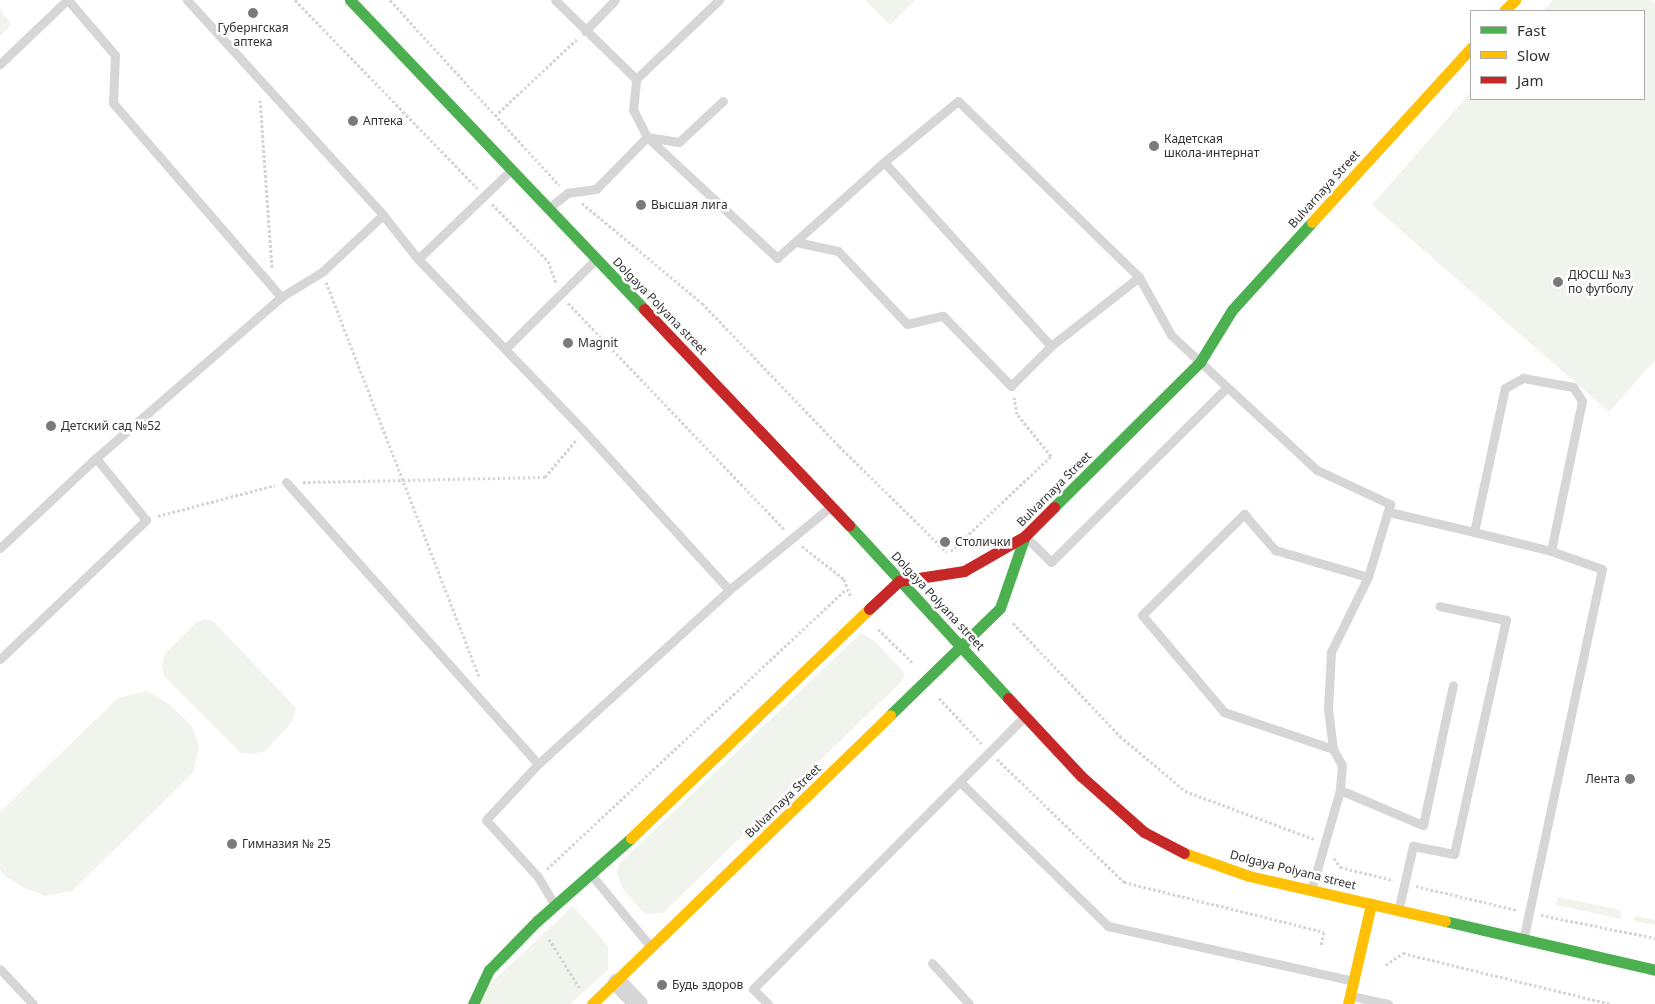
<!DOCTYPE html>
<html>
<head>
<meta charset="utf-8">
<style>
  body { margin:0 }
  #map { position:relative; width:1655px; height:1004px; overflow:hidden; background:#fff; font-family:"Noto Sans",sans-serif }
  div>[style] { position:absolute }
  .green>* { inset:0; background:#f1f3ed }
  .path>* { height:3px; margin-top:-1.5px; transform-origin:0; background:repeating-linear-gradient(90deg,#d4d4d4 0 2.5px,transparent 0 5px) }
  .lane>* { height:9px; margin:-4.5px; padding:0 4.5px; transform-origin:4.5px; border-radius:4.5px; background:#d6d6d6 }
  .street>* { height:19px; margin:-9.5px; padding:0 9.5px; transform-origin:9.5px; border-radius:9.5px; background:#d6d6d6 }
  .fast>* { height:11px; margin:-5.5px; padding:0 5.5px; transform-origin:5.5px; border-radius:5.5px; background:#4caf50 }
  .slow>* { height:11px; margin:-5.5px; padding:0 5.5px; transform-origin:5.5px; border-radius:5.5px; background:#ffc107 }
  .jam>* { height:11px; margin:-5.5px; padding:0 5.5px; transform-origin:5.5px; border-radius:5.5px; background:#c62828 }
  .dots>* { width:14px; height:14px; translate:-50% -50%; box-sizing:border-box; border:2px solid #fff; border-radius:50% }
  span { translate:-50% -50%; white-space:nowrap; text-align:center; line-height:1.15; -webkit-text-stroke:5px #fff; paint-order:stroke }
  .poi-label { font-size:12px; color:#323232 }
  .left { translate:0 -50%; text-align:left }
  .right { translate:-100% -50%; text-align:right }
  .street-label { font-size:12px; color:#323232 }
  .legend { position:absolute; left:1470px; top:10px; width:175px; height:90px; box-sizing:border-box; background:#fff; border:1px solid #adadad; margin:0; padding:6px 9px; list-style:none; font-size:15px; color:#323232 }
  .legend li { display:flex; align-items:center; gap:10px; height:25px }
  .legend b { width:25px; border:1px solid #adadad }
</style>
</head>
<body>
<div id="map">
  <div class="green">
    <div style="clip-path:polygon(865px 0,915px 0,890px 25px)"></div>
    <div style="clip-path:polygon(1553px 0,1651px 0,1655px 3px,1655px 360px,1609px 412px,1372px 205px,1471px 92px,1471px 99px,1644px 99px,1644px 11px,1543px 11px)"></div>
    <div style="clip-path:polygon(0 9px,11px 25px,0 36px)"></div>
    <div style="clip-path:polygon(204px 619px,213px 621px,296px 708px,292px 722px,265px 751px,254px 754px,241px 753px,164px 676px,162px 665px,165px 654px,195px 623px)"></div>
    <div style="clip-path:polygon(861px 633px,875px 641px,905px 674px,903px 680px,663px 913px,648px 914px,642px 911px,622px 888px,617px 873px,619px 864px)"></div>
    <div style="clip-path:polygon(147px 691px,169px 704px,192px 726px,199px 747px,193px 773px,72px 891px,45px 896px,22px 887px,4px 875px,0 869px,0 812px,118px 698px)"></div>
    <div style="clip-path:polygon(1558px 897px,1620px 910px,1621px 919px,1556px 905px)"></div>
    <div style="clip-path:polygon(573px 906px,608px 946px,608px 970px,570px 1004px,479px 1004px,489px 985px)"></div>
    <div style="clip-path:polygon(1635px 916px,1655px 920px,1655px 925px,1634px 921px)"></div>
  </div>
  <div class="path">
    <div style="left:295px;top:0;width:262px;rotate:45.9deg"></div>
    <div style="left:390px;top:0;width:251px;rotate:47.6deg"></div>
    <div style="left:260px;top:100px;width:168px;rotate:85.9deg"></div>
    <div style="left:495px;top:116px;width:112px;rotate:-43.2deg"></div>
    <div style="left:582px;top:203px;width:156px;rotate:39.8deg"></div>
    <div style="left:702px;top:303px;width:198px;rotate:46.2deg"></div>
    <div style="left:839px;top:446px;width:151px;rotate:44.5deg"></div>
    <div style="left:492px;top:204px;width:80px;rotate:45.5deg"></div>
    <div style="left:548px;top:261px;width:23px;rotate:70deg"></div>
    <div style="left:326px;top:282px;width:424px;rotate:68.8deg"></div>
    <div style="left:568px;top:303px;width:314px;rotate:46.3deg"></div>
    <div style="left:303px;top:482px;width:242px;rotate:-1.2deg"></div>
    <div style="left:545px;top:477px;width:50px;rotate:-49.9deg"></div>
    <div style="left:158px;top:516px;width:121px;rotate:-14.8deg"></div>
    <div style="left:802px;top:546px;width:53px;rotate:38.2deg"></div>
    <div style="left:844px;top:579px;width:20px;rotate:70deg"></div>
    <div style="left:951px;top:551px;width:138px;rotate:-43.5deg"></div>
    <div style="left:1051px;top:456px;width:54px;rotate:-129deg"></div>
    <div style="left:1017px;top:414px;width:17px;rotate:-100deg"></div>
    <div style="left:1013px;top:623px;width:156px;rotate:46.6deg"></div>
    <div style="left:1120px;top:736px;width:85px;rotate:40.2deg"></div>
    <div style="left:1185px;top:791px;width:138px;rotate:20.4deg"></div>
    <div style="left:878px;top:629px;width:49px;rotate:44.2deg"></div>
    <div style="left:939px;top:698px;width:63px;rotate:46.9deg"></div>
    <div style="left:997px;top:759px;width:177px;rotate:44.1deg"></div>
    <div style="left:1124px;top:882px;width:206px;rotate:14deg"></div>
    <div style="left:1324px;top:932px;width:14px;rotate:102deg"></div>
    <div style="left:1334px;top:858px;width:11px;rotate:56deg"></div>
    <div style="left:1340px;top:867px;width:55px;rotate:13.8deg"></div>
    <div style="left:547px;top:869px;width:408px;rotate:-43.1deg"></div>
    <div style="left:1416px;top:886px;width:104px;rotate:13.4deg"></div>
    <div style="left:1541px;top:915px;width:116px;rotate:11.4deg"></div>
    <div style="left:549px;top:939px;width:57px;rotate:58deg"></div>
    <div style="left:1386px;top:965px;width:21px;rotate:-35deg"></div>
    <div style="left:1403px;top:953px;width:213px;rotate:13.8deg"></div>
  </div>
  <div class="lane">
    <div style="left:68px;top:0;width:72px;rotate:49.5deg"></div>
    <div style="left:115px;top:55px;width:48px;rotate:92.4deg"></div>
    <div style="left:113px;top:103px;width:257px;rotate:49.1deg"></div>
    <div style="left:187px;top:0;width:291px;rotate:47.6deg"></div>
    <div style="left:383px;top:215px;width:56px;rotate:51.5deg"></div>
    <div style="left:418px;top:259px;width:239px;rotate:46deg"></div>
    <div style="left:584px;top:431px;width:215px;rotate:47.6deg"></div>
    <div style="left:585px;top:31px;width:43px;rotate:-45.9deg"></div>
    <div style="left:0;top:64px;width:93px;rotate:-43.7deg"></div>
    <div style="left:636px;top:79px;width:115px;rotate:-43.6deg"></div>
    <div style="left:647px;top:137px;width:178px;rotate:42.9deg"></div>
    <div style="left:777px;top:258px;width:144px;rotate:-41.9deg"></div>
    <div style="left:884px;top:162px;width:248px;rotate:47.8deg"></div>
    <div style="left:647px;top:137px;width:32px;rotate:9deg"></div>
    <div style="left:679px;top:142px;width:60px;rotate:-43deg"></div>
    <div style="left:550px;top:207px;width:22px;rotate:-39deg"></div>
    <div style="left:567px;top:193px;width:29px;rotate:-8deg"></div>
    <div style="left:596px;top:189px;width:73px;rotate:-45.6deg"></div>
    <div style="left:647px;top:137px;width:30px;rotate:-117deg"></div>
    <div style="left:633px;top:110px;width:31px;rotate:-84deg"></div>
    <div style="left:636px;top:79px;width:113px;rotate:-135.7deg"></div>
    <div style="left:796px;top:242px;width:43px;rotate:12.1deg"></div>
    <div style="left:838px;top:251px;width:100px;rotate:46.6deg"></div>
    <div style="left:907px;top:324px;width:37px;rotate:-13deg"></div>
    <div style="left:943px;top:316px;width:98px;rotate:45.8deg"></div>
    <div style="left:1011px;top:386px;width:57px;rotate:-45deg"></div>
    <div style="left:1051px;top:346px;width:112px;rotate:-38.1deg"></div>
    <div style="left:1139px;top:277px;width:252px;rotate:-135.8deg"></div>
    <div style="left:958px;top:101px;width:96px;rotate:140.5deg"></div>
    <div style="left:418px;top:259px;width:127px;rotate:-43.7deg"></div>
    <div style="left:1139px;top:277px;width:66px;rotate:61.1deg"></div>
    <div style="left:1171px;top:335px;width:199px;rotate:42.8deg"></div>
    <div style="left:1317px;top:470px;width:81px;rotate:25deg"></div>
    <div style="left:1390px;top:504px;width:76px;rotate:106.8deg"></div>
    <div style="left:1368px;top:577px;width:84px;rotate:116.3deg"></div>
    <div style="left:1331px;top:652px;width:57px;rotate:93deg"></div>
    <div style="left:1328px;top:709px;width:40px;rotate:82.9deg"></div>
    <div style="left:1333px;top:749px;width:18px;rotate:61deg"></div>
    <div style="left:1342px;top:765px;width:25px;rotate:95deg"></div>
    <div style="left:1340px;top:790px;width:101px;rotate:106.1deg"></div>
    <div style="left:505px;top:349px;width:125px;rotate:-44.7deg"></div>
    <div style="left:286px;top:482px;width:378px;rotate:48.2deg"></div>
    <div style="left:538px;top:764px;width:258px;rotate:-42.3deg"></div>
    <div style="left:729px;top:590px;width:129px;rotate:-39.4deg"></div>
    <div style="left:1389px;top:512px;width:87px;rotate:13.2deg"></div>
    <div style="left:1027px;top:538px;width:34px;rotate:45deg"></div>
    <div style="left:1051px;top:562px;width:248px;rotate:-44.8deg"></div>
    <div style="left:0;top:548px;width:132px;rotate:-43.2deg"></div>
    <div style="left:0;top:659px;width:202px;rotate:-43.6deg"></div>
    <div style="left:146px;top:520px;width:80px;rotate:-128.9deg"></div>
    <div style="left:96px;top:458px;width:245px;rotate:-41deg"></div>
    <div style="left:281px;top:297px;width:48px;rotate:-31.4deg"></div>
    <div style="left:322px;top:272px;width:83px;rotate:-43.1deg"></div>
    <div style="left:1333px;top:749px;width:115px;rotate:-161.3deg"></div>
    <div style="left:1224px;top:712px;width:127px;rotate:-130.2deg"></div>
    <div style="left:1142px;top:615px;width:144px;rotate:-44.7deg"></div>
    <div style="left:1244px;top:514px;width:48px;rotate:49.3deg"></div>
    <div style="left:1275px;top:550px;width:97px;rotate:16.2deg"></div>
    <div style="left:538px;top:764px;width:76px;rotate:132.9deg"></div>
    <div style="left:486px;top:820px;width:77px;rotate:47.6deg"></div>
    <div style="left:538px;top:877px;width:31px;rotate:59deg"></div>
    <div style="left:960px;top:782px;width:206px;rotate:44.2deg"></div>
    <div style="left:1108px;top:926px;width:248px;rotate:12.6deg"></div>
    <div style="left:1340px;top:790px;width:90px;rotate:22.9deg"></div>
    <div style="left:1423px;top:825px;width:143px;rotate:-77.9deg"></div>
    <div style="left:593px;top:877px;width:89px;rotate:50.4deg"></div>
    <div style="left:1399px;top:907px;width:63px;rotate:-77.1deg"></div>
    <div style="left:1413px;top:846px;width:42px;rotate:11deg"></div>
    <div style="left:1454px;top:854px;width:240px;rotate:-77.5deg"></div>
    <div style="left:1506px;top:620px;width:68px;rotate:-168.2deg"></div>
    <div style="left:1524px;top:936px;width:375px;rotate:-78deg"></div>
    <div style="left:1602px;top:569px;width:54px;rotate:-160.6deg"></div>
    <div style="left:1551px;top:551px;width:79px;rotate:-166.1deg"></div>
    <div style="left:1474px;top:532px;width:147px;rotate:-77.9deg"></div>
    <div style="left:1505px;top:388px;width:21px;rotate:-29deg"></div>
    <div style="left:1523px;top:378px;width:51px;rotate:10.2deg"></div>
    <div style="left:1573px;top:387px;width:17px;rotate:57deg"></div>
    <div style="left:1582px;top:401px;width:153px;rotate:101.7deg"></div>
    <div style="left:932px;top:963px;width:55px;rotate:47.9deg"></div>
    <div style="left:0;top:969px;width:48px;rotate:46.7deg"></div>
    <div style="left:1351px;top:996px;width:38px;rotate:12deg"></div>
    <div style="left:768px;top:1004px;width:21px;rotate:-135deg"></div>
    <div style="left:753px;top:989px;width:384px;rotate:-45.1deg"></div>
  </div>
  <div class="street">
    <div style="left:617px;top:982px;width:30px;rotate:46deg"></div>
  </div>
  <div class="fast">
    <div style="left:350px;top:0;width:427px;rotate:46.4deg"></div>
    <div style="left:1054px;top:507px;width:206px;rotate:-44.8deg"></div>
    <div style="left:1200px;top:362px;width:61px;rotate:-58.4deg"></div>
    <div style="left:1232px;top:310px;width:119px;rotate:-47.7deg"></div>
    <div style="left:849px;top:525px;width:235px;rotate:47.4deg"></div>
    <div style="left:890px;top:715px;width:153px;rotate:-44.2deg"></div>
    <div style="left:1000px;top:608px;width:76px;rotate:-70.9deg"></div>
    <div style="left:1445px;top:921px;width:216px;rotate:13.1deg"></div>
    <div style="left:473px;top:1004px;width:38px;rotate:-65deg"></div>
    <div style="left:489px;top:970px;width:69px;rotate:-45.6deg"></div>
    <div style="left:537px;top:921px;width:125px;rotate:-41.4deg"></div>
  </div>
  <div class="slow">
    <div style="left:1504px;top:11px;width:16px;rotate:-45deg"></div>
    <div style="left:1312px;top:222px;width:236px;rotate:-47.6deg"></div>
    <div style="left:631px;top:838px;width:330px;rotate:-43.9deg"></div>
    <div style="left:1184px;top:853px;width:69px;rotate:19.5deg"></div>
    <div style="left:1249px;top:876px;width:201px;rotate:12.9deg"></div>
    <div style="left:592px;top:1004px;width:415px;rotate:-44.1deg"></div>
    <div style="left:1348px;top:1004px;width:103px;rotate:-77deg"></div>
  </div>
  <div class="jam">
    <div style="left:644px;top:309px;width:298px;rotate:46.5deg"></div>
    <div style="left:869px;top:609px;width:41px;rotate:-43deg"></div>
    <div style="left:899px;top:581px;width:66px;rotate:-8.7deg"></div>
    <div style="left:964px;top:571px;width:70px;rotate:-29.8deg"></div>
    <div style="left:1025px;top:536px;width:41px;rotate:-45deg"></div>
    <div style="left:1008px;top:698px;width:107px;rotate:46.9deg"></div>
    <div style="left:1081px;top:776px;width:84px;rotate:41.6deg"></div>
    <div style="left:1144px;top:832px;width:45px;rotate:27.7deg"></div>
  </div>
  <div class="dots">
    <div style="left:253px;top:13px;background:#7a7a7a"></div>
    <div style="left:353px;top:121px;background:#7a7a7a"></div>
    <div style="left:1154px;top:146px;background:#7a7a7a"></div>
    <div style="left:641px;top:205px;background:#7a7a7a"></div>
    <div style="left:1558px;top:282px;background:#7a7a7a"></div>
    <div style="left:568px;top:343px;background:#7a7a7a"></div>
    <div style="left:51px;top:426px;background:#7a7a7a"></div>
    <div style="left:945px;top:542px;background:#7a7a7a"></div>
    <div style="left:1630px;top:779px;background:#7a7a7a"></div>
    <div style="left:232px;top:844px;background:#7a7a7a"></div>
    <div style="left:662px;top:985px;background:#7a7a7a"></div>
  </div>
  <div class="poi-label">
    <span style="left:253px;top:35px">Губернгская<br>аптека</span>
    <span class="left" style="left:363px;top:121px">Аптека</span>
    <span class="left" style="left:1164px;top:146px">Кадетская<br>школа-интернат</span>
    <span class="left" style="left:651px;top:205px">Высшая лига</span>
    <span class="left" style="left:1568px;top:282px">ДЮСШ №3<br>по футболу</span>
    <span class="left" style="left:578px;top:343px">Magnit</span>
    <span class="left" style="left:61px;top:426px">Детский сад №52</span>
    <span class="left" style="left:955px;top:542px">Столички</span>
    <span class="right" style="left:1620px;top:779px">Лента</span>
    <span class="left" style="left:242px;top:844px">Гимназия № 25</span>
    <span class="left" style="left:672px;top:985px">Будь здоров</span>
  </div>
  <div class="street-label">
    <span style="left:1324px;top:189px;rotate:-48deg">Bulvarnaya Street</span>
    <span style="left:660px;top:306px;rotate:46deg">Dolgaya Polyana street</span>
    <span style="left:1054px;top:489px;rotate:-45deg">Bulvarnaya Street</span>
    <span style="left:938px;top:601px;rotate:47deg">Dolgaya Polyana street</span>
    <span style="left:783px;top:801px;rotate:-44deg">Bulvarnaya Street</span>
    <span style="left:1293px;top:870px;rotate:14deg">Dolgaya Polyana street</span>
  </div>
  <ul class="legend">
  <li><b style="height:6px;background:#4caf50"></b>Fast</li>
  <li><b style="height:6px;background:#ffc107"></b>Slow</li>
  <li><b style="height:6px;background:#c62828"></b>Jam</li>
  </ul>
</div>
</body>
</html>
